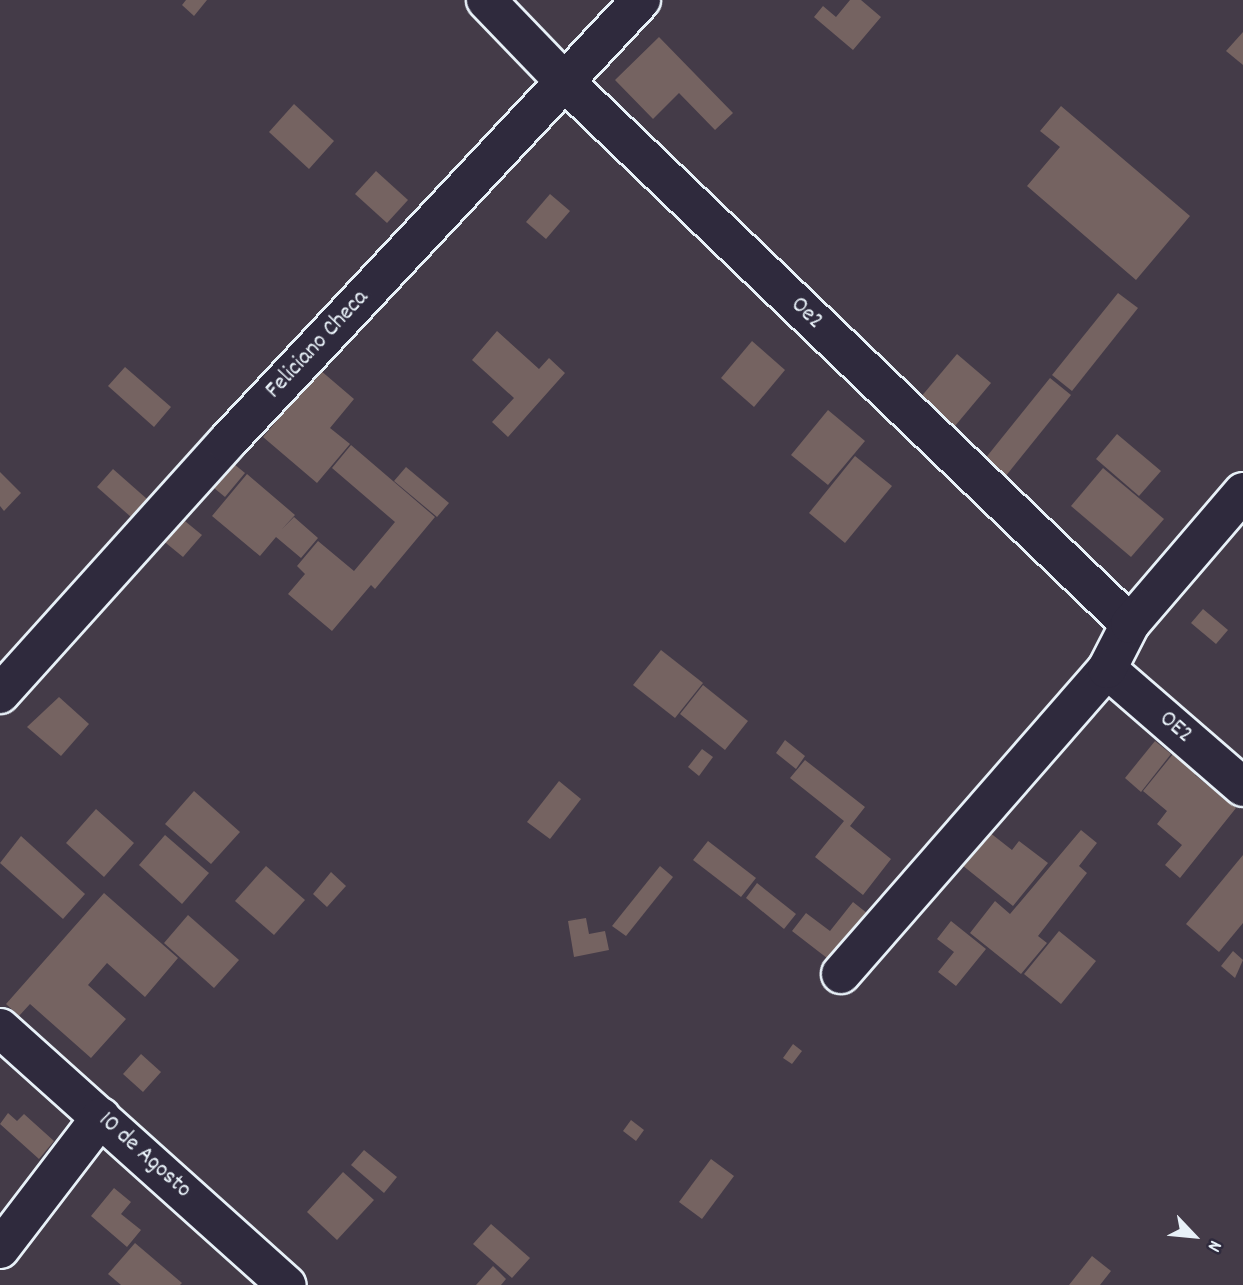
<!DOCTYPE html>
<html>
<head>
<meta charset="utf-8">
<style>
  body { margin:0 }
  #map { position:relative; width:1243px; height:1285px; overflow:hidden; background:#443b48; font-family:Dekko,sans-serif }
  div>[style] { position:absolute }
  .building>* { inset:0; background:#756361 }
  .roads { filter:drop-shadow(2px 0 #e8f1f8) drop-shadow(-2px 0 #e8f1f8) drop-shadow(0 2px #e8f1f8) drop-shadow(0 -2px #e8f1f8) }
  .minor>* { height:38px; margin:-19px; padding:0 19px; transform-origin:19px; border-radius:19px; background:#2f2a3d }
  span { translate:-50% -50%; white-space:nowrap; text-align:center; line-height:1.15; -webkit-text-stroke:6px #2f2a3d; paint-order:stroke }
  .street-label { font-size:24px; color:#e8f1f8 }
  .north { position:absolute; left:1159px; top:1201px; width:70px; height:70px; -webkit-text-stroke:5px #2f2a3d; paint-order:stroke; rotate:116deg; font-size:19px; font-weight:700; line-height:28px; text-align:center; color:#e8f1f8 }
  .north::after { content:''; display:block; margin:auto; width:24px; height:32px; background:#e8f1f8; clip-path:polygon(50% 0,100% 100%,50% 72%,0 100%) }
</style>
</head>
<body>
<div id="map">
  <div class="building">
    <div style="clip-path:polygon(186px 0,207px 0,194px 16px,182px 5px)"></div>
    <div style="clip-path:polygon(850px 0,861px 0,881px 17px,853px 50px,814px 17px,823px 6px,836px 17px)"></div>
    <div style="clip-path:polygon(1243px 32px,1243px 65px,1226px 51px)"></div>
    <div style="clip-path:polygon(659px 37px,733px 113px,715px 130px,679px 93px,653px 119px,615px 80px)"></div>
    <div style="clip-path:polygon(294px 104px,334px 141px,309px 169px,269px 132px)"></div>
    <div style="clip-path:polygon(1061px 106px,1190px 216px,1136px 280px,1027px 186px,1060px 147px,1040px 131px)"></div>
    <div style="clip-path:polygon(376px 171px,408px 200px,387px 223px,355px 194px)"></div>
    <div style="clip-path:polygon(550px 194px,570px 211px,546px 239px,526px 222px)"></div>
    <div style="clip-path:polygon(1118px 293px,1138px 308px,1072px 391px,1052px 375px)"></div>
    <div style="clip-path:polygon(497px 331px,539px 369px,549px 358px,565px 373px,508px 437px,492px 422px,514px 398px,472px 360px)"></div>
    <div style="clip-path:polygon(752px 341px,785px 370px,754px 407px,721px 378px)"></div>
    <div style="clip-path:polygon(957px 354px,991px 383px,950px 432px,915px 404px)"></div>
    <div style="clip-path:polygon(125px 367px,171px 407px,154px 427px,108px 386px)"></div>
    <div style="clip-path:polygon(320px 370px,354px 399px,330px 428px,350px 444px,317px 483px,263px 437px)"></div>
    <div style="clip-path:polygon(1050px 378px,1071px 395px,1005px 477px,984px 460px)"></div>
    <div style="clip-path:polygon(828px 410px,865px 441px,828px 485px,791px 455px)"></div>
    <div style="clip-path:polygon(1117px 434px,1161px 471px,1139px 496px,1096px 459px)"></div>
    <div style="clip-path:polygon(351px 445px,435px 517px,375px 589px,371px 585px,332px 631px,288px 594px,305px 574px,297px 566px,318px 541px,354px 571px,395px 522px,332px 468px)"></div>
    <div style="clip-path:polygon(855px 456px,892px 486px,845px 543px,809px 513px)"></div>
    <div style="clip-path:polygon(234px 464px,245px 473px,225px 497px,214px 488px)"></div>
    <div style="clip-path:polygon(406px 467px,449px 503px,437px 517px,394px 481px)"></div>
    <div style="clip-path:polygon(1103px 468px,1164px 519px,1131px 557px,1071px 506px)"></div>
    <div style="clip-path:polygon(113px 469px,147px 499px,131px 517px,97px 487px)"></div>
    <div style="clip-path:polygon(0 472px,21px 493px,4px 511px,0 506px)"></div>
    <div style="clip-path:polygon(247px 474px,295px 515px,282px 529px,294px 517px,318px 538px,301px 558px,276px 537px,260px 556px,212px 516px)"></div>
    <div style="clip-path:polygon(180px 517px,202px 535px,183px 557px,161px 539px)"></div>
    <div style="clip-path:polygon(1203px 609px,1228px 630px,1216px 644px,1191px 623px)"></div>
    <div style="clip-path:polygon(661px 650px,703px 683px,675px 718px,633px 685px)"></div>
    <div style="clip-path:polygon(703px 685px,748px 721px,725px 750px,680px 714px)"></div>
    <div style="clip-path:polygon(59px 697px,89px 724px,61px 756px,27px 727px)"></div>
    <div style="clip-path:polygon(785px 740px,805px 756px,796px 769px,776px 753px)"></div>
    <div style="clip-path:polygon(1155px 741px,1171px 754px,1141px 792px,1125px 778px)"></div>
    <div style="clip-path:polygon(702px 749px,713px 757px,699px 776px,688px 767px)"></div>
    <div style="clip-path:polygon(1177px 749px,1200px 768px,1195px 775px,1236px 808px,1180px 878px,1165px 865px,1182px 845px,1157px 824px,1167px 811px,1143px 791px)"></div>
    <div style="clip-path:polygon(805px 760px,865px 807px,850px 826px,891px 859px,863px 895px,815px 857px,844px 821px,790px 778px)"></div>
    <div style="clip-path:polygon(559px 781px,581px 799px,550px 839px,527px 822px)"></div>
    <div style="clip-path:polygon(194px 791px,240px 832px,211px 864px,165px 824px)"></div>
    <div style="clip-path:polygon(96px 809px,134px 843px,104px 877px,66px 843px)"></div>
    <div style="clip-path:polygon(1081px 830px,1097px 843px,1079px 866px,1087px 873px,1038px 936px,1047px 943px,1021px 974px,970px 933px,995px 901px,1010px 914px)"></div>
    <div style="clip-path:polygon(989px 832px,1012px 850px,1019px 841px,1048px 863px,1013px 906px,962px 865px)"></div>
    <div style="clip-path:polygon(165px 835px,209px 873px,182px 904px,139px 865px)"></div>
    <div style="clip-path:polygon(21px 836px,85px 894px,63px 919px,0 863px)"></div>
    <div style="clip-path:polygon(708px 841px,756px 878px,741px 897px,693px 860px)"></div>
    <div style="clip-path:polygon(1243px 855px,1243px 923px,1219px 952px,1186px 924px)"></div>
    <div style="clip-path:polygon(266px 866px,305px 900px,274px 935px,235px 901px)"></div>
    <div style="clip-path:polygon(660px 866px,673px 877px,626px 936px,612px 926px)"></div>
    <div style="clip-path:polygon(331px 872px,346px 886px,327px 907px,313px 894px)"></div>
    <div style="clip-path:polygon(757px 883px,796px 914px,784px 929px,746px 898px)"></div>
    <div style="clip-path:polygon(104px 893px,178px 958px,145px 997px,107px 963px,88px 985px,126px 1019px,91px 1058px,30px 1004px,19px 1016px,6px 1004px)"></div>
    <div style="clip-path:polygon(853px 902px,877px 921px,836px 965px,792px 931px,806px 913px,830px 931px)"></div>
    <div style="clip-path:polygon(188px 915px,239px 960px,214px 988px,164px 943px)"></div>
    <div style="clip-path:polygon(586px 918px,589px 934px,605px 931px,609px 950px,574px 957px,568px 921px)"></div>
    <div style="clip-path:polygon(951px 921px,986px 949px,956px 986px,938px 972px,954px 952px,937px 939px)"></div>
    <div style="clip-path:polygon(1059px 931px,1096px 961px,1061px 1004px,1024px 974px)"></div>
    <div style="clip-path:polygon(1233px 951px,1243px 960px,1235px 978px,1221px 966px)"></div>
    <div style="clip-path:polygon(793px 1044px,802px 1051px,792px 1064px,783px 1058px)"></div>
    <div style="clip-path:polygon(141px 1054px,161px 1072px,143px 1092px,123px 1074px)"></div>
    <div style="clip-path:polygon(8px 1113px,17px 1121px,24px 1114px,54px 1141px,39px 1159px,0 1124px)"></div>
    <div style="clip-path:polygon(631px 1120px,644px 1130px,636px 1141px,623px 1131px)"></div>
    <div style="clip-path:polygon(364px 1150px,397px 1177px,384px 1193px,351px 1165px)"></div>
    <div style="clip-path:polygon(711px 1159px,734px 1176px,702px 1219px,679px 1202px)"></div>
    <div style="clip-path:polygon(343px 1172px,374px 1200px,337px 1240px,307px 1212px)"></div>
    <div style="clip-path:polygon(114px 1188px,131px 1202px,121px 1214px,141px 1230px,127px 1247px,91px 1216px)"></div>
    <div style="clip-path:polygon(491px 1224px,530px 1258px,512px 1278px,473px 1244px)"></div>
    <div style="clip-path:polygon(135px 1243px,182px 1283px,180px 1285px,121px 1285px,108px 1274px)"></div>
    <div style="clip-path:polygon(1092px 1256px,1111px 1271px,1100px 1285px,1069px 1285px)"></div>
    <div style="clip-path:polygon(493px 1266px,506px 1279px,501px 1285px,476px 1285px)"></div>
  </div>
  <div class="roads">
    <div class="minor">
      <div style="left:486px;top:0;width:114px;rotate:46.1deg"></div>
      <div style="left:565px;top:82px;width:783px;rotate:43.81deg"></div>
      <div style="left:1107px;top:669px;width:180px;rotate:40.9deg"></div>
      <div style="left:0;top:694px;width:338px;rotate:-48deg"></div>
      <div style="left:226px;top:443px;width:607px;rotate:-46.87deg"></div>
      <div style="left:841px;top:974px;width:405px;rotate:-48.9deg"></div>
      <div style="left:1107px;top:669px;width:51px;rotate:-62.9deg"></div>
      <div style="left:1130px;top:624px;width:174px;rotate:-49.4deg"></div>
      <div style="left:0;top:1028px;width:385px;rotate:41.9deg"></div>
      <div style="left:0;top:1249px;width:166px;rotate:-52.6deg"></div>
    </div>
  </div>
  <div class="street-label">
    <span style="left:806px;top:314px;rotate:44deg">Oe2</span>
    <span style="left:318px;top:345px;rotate:-47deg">Feliciano Checa</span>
    <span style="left:1175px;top:728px;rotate:41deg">OE2</span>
    <span style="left:144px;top:1156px;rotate:42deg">10 de Agosto</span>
  </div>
  <div class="north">N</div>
</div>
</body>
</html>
